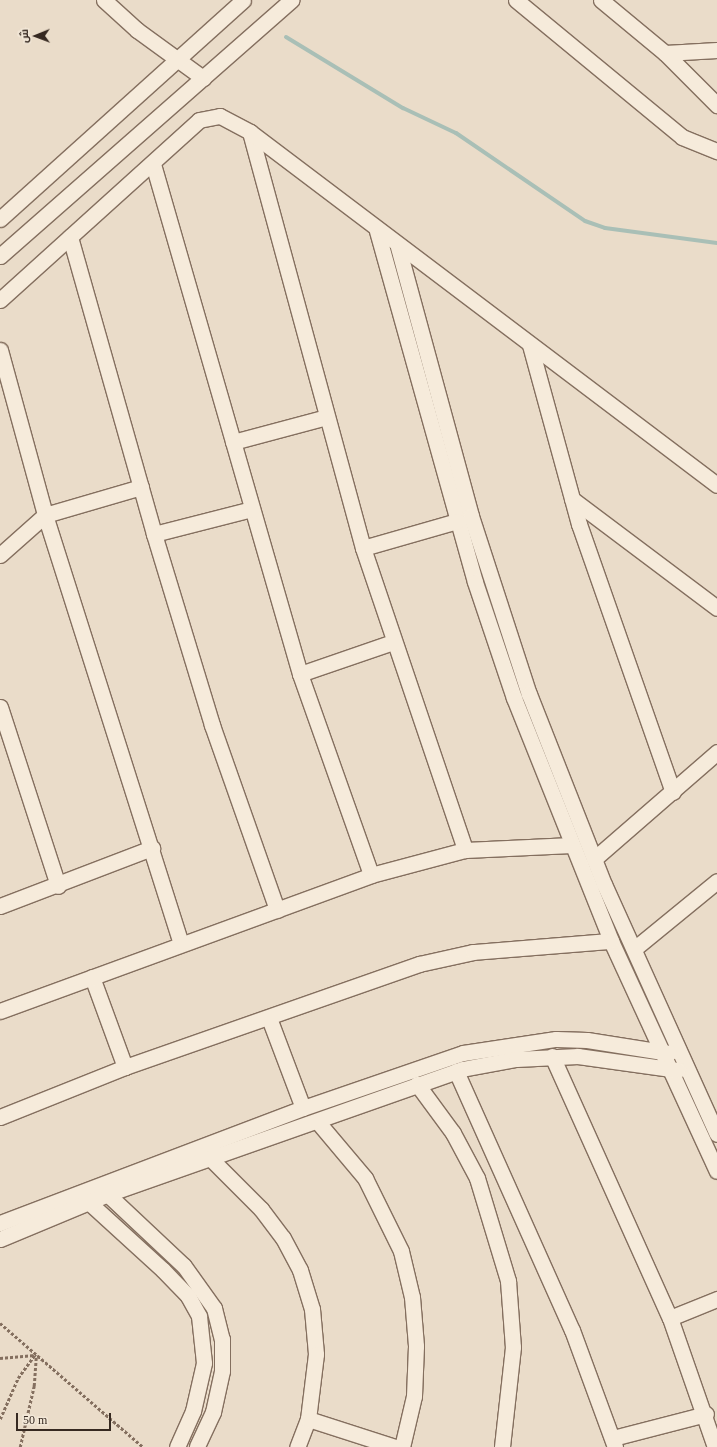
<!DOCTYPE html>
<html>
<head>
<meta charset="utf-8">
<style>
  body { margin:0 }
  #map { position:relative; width:717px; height:1447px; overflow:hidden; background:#eadcc9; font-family:"Times New Roman",Cairo,serif }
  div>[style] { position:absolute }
  .stream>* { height:4px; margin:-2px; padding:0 2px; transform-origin:2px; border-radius:2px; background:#a9bfb6 }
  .path>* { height:2.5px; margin-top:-1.25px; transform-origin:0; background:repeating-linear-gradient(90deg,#846f5f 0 3px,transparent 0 5px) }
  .roads { filter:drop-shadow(1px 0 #846f5f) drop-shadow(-1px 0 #846f5f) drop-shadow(0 1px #846f5f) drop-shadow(0 -1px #846f5f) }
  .minor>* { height:15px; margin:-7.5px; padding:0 7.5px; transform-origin:7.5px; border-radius:7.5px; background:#f6ebdb }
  span { translate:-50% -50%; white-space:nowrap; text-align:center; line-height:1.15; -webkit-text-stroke:4px #f2e7d7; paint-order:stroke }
  .north { position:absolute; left:16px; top:16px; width:40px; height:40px; -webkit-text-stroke:3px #f2e7d7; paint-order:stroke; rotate:269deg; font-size:11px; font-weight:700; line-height:16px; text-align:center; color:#362921 }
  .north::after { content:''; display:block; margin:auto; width:14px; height:18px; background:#362921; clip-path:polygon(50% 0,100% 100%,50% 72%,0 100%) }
  .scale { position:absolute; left:16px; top:1413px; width:95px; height:18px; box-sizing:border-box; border:2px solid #362921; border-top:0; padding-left:5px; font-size:12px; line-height:14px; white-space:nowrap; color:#362921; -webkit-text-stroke:3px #f2e7d7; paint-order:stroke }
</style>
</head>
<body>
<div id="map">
  <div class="stream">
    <div style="left:286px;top:37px;width:137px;rotate:31.3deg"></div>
    <div style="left:403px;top:108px;width:59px;rotate:25.3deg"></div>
    <div style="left:456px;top:133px;width:156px;rotate:34.3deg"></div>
    <div style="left:585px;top:221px;width:21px;rotate:19deg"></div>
    <div style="left:605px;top:228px;width:113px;rotate:7.6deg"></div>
  </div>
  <div class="path">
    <div style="left:0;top:1323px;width:189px;rotate:40.9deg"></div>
    <div style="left:0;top:1358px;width:35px;rotate:-5deg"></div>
    <div style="left:0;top:1419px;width:45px;rotate:-66.3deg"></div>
    <div style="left:18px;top:1378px;width:29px;rotate:-54deg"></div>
    <div style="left:20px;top:1447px;width:63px;rotate:-77.1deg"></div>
    <div style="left:34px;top:1386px;width:31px;rotate:-86deg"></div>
  </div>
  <div class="roads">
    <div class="minor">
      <div style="left:104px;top:0;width:45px;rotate:42.3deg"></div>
      <div style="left:137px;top:30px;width:82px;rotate:36deg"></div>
      <div style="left:516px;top:0;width:215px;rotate:39.5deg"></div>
      <div style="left:682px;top:137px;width:38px;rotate:22deg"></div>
      <div style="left:601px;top:0;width:83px;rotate:39.6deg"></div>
      <div style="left:665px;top:53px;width:74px;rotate:45deg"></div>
      <div style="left:665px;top:53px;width:52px;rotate:-3.3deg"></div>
      <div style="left:250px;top:132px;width:431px;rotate:74.8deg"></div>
      <div style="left:363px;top:548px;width:319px;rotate:71.3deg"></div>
      <div style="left:153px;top:164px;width:531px;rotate:73.92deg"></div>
      <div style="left:300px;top:674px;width:213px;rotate:70.5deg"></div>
      <div style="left:0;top:219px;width:327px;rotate:-42deg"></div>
      <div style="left:377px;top:231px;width:364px;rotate:74.4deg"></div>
      <div style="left:475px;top:582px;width:122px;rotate:71.4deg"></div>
      <div style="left:514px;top:698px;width:262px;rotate:68.2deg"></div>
      <div style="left:611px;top:941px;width:253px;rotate:65.3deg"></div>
      <div style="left:70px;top:237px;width:309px;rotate:74.2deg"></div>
      <div style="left:154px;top:534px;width:200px;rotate:73.1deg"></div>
      <div style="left:212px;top:725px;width:196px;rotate:70.6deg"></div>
      <div style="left:398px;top:247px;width:279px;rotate:74.8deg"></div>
      <div style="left:471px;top:516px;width:187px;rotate:72deg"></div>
      <div style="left:529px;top:694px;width:204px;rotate:68.5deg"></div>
      <div style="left:604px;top:884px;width:274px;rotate:65.7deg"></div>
      <div style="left:0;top:256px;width:388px;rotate:-41.3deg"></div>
      <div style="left:0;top:300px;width:268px;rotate:-42.1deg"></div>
      <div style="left:199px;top:120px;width:21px;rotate:-11deg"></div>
      <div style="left:220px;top:116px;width:34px;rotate:28deg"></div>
      <div style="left:250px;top:132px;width:585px;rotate:37.09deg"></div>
      <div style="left:530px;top:345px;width:186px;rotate:74.7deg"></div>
      <div style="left:579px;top:524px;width:284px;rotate:70.7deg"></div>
      <div style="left:0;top:350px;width:171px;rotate:74.7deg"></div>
      <div style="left:45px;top:515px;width:450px;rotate:72.4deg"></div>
      <div style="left:233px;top:442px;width:96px;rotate:-15deg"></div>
      <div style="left:572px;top:499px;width:181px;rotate:36.9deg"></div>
      <div style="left:154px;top:534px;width:101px;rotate:-14.3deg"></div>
      <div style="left:363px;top:548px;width:98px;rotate:-16deg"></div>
      <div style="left:0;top:555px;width:60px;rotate:-41.6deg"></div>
      <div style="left:45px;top:515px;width:100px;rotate:-16.3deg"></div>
      <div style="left:300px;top:674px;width:98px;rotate:-19deg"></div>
      <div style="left:0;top:707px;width:188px;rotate:72deg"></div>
      <div style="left:594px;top:859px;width:163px;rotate:-41deg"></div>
      <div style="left:0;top:906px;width:163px;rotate:-20.9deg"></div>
      <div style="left:634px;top:949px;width:107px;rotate:-39.3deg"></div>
      <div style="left:92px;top:977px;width:96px;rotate:69.9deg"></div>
      <div style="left:0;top:1011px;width:395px;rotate:-20.1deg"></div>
      <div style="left:371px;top:875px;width:97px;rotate:-14.9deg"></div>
      <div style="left:465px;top:850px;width:107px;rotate:-2.7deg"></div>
      <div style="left:269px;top:1018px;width:96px;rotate:69.3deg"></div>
      <div style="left:552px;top:1056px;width:287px;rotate:65.8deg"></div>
      <div style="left:670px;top:1318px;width:137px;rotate:70.8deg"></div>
      <div style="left:456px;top:1071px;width:284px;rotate:65.9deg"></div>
      <div style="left:572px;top:1330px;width:125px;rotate:69.8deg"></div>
      <div style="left:417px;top:1084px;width:61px;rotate:53.7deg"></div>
      <div style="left:453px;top:1133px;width:51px;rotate:61.9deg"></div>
      <div style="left:477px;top:1178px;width:108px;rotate:73.2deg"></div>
      <div style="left:508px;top:1281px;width:66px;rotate:85.7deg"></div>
      <div style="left:513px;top:1347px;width:101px;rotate:96.3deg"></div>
      <div style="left:0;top:1117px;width:135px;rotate:-21.8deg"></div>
      <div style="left:125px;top:1067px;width:312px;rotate:-19.3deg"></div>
      <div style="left:419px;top:964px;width:55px;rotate:-12.5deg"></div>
      <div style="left:473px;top:952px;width:138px;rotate:-4.6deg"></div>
      <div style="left:317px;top:1121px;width:75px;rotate:49.9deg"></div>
      <div style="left:365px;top:1178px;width:81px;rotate:63.7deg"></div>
      <div style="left:401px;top:1251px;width:47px;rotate:76.6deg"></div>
      <div style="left:412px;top:1297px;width:49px;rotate:85.3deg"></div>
      <div style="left:416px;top:1346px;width:50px;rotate:92.3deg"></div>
      <div style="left:414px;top:1396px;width:52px;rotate:103.2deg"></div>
      <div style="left:211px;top:1159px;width:71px;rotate:45deg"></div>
      <div style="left:261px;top:1209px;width:36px;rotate:53deg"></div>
      <div style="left:283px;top:1238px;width:36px;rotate:62deg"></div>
      <div style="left:300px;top:1270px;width:41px;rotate:72.9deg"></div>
      <div style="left:312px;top:1309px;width:45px;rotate:84.9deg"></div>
      <div style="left:316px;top:1354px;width:65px;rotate:97deg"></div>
      <div style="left:308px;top:1419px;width:30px;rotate:111deg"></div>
      <div style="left:102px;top:1189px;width:112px;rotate:43.2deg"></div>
      <div style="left:184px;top:1266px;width:52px;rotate:54.5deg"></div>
      <div style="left:214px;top:1308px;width:32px;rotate:76deg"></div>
      <div style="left:222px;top:1339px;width:32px;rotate:90deg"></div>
      <div style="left:222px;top:1371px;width:42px;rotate:102.4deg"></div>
      <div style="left:213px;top:1412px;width:38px;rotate:115deg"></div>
      <div style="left:83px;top:1197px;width:108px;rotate:42.4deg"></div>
      <div style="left:163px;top:1270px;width:36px;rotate:46deg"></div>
      <div style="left:188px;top:1296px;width:23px;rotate:61deg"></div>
      <div style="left:199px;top:1316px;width:47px;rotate:83.9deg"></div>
      <div style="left:204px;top:1363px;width:49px;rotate:102.9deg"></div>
      <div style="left:193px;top:1411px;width:39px;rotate:114deg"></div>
      <div style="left:0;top:1223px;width:324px;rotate:-20.8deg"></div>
      <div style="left:303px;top:1108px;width:169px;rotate:-19deg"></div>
      <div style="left:463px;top:1053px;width:94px;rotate:-8.6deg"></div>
      <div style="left:556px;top:1039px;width:31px;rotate:2deg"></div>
      <div style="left:587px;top:1040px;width:83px;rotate:9deg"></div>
      <div style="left:0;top:1239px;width:117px;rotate:-22.6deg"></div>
      <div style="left:108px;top:1194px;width:375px;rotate:-19.4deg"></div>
      <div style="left:462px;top:1069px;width:55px;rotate:-10.5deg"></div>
      <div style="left:516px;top:1059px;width:62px;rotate:-2.8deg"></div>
      <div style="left:578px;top:1056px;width:101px;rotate:8deg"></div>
      <div style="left:670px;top:1318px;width:51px;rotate:-22deg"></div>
      <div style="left:308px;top:1419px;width:91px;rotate:17.8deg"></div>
      <div style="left:613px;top:1438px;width:96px;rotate:-14.5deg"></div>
    </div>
  </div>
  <div class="north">ش</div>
  <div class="scale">50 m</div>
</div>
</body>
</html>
